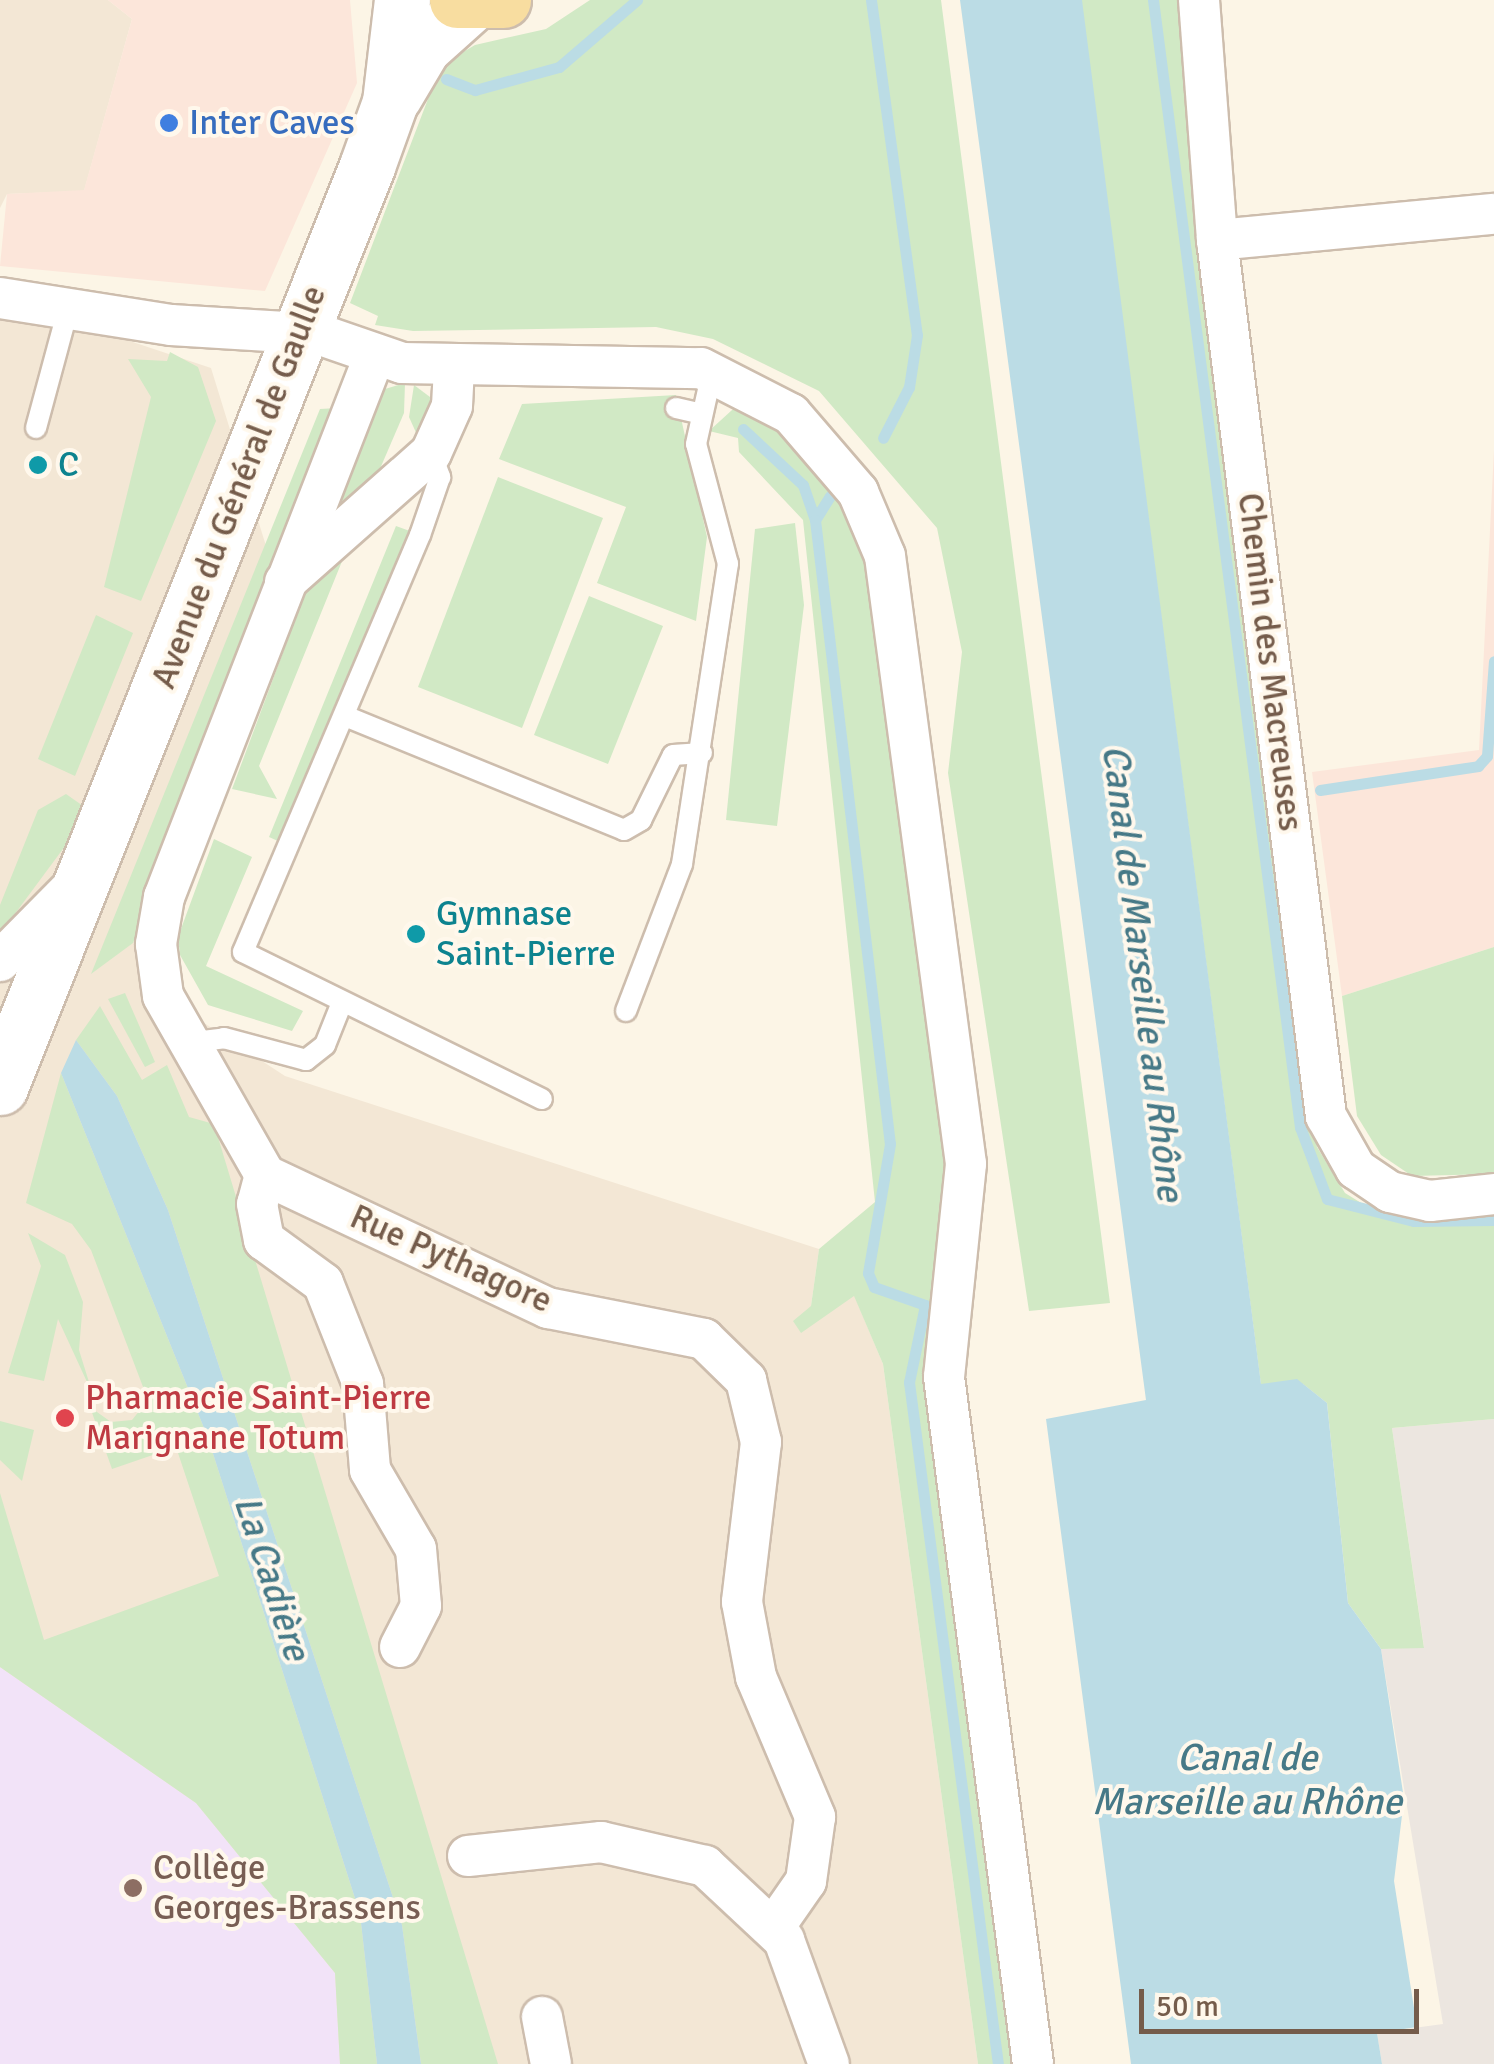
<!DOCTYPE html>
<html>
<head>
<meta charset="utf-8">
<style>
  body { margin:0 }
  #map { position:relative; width:1494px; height:2064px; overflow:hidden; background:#fcf5e6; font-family:Signika,sans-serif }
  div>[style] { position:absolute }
  .residential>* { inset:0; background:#f3e7d5 }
  .commercial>* { inset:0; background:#fce6da }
  .industrial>* { inset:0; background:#ece6e0 }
  .education>* { inset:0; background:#f2e3f8 }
  .green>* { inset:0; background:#d1e9c5 }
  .water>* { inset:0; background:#bbdce5 }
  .stream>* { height:11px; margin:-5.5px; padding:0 5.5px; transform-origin:5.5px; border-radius:5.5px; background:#bbdce5 }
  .roads { filter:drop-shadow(2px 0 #cdbdad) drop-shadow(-2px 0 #cdbdad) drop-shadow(0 2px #cdbdad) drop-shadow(0 -2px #cdbdad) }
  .lane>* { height:20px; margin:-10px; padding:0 10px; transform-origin:10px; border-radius:10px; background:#fff }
  .street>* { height:40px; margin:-20px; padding:0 20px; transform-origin:20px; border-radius:20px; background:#fff }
  .secondary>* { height:55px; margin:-27.5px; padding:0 27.5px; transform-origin:27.5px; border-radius:27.5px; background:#fff }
  .primary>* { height:55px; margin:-27.5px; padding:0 27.5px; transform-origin:27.5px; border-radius:27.5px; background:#f8dda0 }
  .dots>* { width:28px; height:28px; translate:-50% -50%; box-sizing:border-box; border:5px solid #fff8ec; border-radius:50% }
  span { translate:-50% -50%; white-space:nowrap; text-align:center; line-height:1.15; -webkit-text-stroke:8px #fff8ec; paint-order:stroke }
  .shop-label { font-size:35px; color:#366cbe }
  .left { translate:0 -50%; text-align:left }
  .culture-label { font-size:35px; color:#0d838f }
  .street-label { font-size:35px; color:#755c4b }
  .health-label { font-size:35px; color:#be3a42 }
  .education-label { font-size:35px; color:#785e54 }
  .water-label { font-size:38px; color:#467987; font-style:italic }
  .scale { position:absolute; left:1139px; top:1989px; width:280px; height:45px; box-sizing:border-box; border:5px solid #755c4b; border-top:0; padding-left:12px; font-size:30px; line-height:35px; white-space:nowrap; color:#755c4b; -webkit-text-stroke:8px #fff8ec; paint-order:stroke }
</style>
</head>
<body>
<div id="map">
  <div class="residential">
    <div style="clip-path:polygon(0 0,108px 0,132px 19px,84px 191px,7px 194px,0 208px)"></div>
    <div style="clip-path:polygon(0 298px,211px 368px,279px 588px,164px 897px,163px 996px,285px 1076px,819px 1249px,811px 1306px,854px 1295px,883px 1364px,978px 2064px,0 2064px)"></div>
  </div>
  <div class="commercial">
    <div style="clip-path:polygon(108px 0,350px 0,357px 83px,265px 291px,0 266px,7px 194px,84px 190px,132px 19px)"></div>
    <div style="clip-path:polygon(1494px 450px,1494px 947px,1342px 996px,1312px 772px,1479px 750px)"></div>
  </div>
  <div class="industrial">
    <div style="clip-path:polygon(1494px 1419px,1494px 2064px,1382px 2064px,1377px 2033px,1443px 2024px,1381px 1649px,1424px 1647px,1392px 1428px)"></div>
  </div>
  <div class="education">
    <div style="clip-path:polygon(0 1667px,196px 1803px,335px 1973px,340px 2064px,0 2064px)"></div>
  </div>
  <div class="green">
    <div style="clip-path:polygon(590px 0,941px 0,1110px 1303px,1029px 1311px,948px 773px,962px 652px,937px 528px,819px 391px,713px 339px,656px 327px,413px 331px,375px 325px,378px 316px,350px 303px,441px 65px,475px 45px,546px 29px)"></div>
    <div style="clip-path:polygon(1081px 0,1180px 0,1317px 1147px,1345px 1193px,1371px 1209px,1494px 1213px,1494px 1419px,1392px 1428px,1424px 1648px,1381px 1649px,1348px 1603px,1327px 1403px,1303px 1384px,1261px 1385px)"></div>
    <div style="clip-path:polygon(170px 352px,198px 367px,216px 421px,141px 601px,104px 587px,151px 397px,128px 359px,167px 361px)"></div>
    <div style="clip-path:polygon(405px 383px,404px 413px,367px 499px,327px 531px,375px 392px)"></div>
    <div style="clip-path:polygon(414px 385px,438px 403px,418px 437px,409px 417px)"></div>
    <div style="clip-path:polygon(676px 395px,707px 537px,696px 621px,597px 583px,626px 507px,499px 459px,522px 404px)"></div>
    <div style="clip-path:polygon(743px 400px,814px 454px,866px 549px,953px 1170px,933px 1310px,1018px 2064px,978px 2064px,883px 1364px,854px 1296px,801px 1333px,793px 1321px,811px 1306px,819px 1249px,875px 1202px,803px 520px,739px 452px,738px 438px,709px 431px)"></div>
    <div style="clip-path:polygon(337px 408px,133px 943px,91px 974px,320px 409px)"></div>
    <div style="clip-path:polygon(498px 477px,603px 518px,522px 728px,418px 687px)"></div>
    <div style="clip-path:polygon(795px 523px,804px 605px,777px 826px,726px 820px,755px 529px)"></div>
    <div style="clip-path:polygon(396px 526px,418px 534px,289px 846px,269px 837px)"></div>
    <div style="clip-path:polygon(347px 549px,259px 766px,277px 799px,232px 789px,310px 580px)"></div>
    <div style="clip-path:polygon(589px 596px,663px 626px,608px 764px,534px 735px)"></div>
    <div style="clip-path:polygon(96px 615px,133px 633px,75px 776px,38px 759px)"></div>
    <div style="clip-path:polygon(66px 794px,86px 808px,74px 834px,0 934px,0 905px,38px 810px)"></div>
    <div style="clip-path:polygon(214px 839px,252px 857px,206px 966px,303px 1011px,292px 1031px,208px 1005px,180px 955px,178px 937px)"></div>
    <div style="clip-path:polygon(1494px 947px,1494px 1174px,1412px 1176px,1381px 1155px,1357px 1116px,1342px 996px)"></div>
    <div style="clip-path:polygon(125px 993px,155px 1062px,145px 1067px,108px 999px)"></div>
    <div style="clip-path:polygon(100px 1006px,142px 1080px,167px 1065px,189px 1117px,214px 1124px,498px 2064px,421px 2064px,402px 1925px,168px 1210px,117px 1096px,76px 1040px)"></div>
    <div style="clip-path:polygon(61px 1073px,208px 1438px,360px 1914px,377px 2064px,340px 2064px,335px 1973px,196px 1803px,0 1667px,0 1493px,44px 1640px,219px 1576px,176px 1447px,112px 1469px,90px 1407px,111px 1422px,132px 1420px,148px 1400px,91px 1250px,72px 1224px,26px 1203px)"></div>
    <div style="clip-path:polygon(28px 1233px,65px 1255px,83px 1302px,79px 1350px,93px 1395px,58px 1319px,44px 1381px,8px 1373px,41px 1266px)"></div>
    <div style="clip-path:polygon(0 1421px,34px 1430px,22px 1481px,0 1460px)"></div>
  </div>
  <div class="water">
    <div style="clip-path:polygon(960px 0,1082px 0,1261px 1384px,1297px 1379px,1327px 1403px,1348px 1603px,1381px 1649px,1404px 1799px,1394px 1881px,1417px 2027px,1377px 2033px,1382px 2064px,1131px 2064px,1046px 1419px,1146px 1400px)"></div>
    <div style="clip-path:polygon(76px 1040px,117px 1096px,168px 1210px,402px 1925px,421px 2064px,377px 2064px,360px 1914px,208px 1438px,61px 1073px)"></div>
  </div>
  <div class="stream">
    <div style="left:871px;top:0;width:338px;rotate:82.2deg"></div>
    <div style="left:917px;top:335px;width:53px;rotate:98.7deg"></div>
    <div style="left:909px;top:387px;width:57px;rotate:117deg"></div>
    <div style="left:1153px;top:0;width:1137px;rotate:82.57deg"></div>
    <div style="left:1300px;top:1127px;width:77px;rotate:69.4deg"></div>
    <div style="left:1327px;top:1199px;width:90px;rotate:14.2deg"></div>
    <div style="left:1414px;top:1221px;width:80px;rotate:-0.7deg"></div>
    <div style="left:446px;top:79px;width:31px;rotate:21deg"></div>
    <div style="left:475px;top:90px;width:87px;rotate:-15.3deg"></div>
    <div style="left:559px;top:67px;width:103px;rotate:-40.7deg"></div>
    <div style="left:743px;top:429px;width:82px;rotate:43deg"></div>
    <div style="left:803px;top:485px;width:37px;rotate:71deg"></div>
    <div style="left:830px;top:496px;width:28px;rotate:122deg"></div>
    <div style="left:815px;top:520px;width:628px;rotate:83.15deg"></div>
    <div style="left:890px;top:1144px;width:131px;rotate:99.7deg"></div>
    <div style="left:868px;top:1273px;width:15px;rotate:67deg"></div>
    <div style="left:874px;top:1287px;width:54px;rotate:19.4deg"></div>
    <div style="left:925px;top:1305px;width:79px;rotate:101.7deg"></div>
    <div style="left:909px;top:1382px;width:688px;rotate:82.57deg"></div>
    <div style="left:1320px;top:790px;width:160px;rotate:-8.6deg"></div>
    <div style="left:1478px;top:766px;width:13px;rotate:-48deg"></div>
    <div style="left:1487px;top:756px;width:95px;rotate:-85.8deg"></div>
  </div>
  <div class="roads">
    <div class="lane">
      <div style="left:676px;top:408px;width:26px;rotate:13deg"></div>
      <div style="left:36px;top:428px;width:123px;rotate:-74.9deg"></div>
      <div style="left:431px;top:453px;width:26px;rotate:69deg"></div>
      <div style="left:440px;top:477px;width:61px;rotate:109deg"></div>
      <div style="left:420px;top:535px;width:453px;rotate:113deg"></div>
      <div style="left:243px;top:952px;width:333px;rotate:26.2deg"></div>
      <div style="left:345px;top:716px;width:301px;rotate:22.2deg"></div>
      <div style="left:624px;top:830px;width:20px;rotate:-30deg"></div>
      <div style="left:641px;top:820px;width:72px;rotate:-63.8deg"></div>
      <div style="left:673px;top:755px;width:29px;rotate:-4deg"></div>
      <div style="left:626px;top:1011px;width:157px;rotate:-69.1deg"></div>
      <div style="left:682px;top:864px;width:304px;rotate:-81.3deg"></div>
      <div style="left:728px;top:564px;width:124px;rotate:-104.9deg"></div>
      <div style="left:696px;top:444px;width:74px;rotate:-77.5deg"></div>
      <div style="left:186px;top:1043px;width:38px;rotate:-7deg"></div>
      <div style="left:224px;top:1038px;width:85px;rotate:15deg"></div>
      <div style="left:306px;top:1060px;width:24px;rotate:-38deg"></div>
      <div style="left:325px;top:1045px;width:43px;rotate:-68.2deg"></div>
    </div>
    <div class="street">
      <div style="left:1199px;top:0;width:241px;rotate:85.7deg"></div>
      <div style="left:1217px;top:240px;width:883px;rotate:82.91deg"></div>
      <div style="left:1326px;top:1116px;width:61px;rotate:60.5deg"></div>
      <div style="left:1356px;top:1169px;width:41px;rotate:34.1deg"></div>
      <div style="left:1390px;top:1192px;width:41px;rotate:12.7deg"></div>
      <div style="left:1430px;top:1201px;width:64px;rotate:-6.2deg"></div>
      <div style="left:1217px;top:240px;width:278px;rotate:-5.4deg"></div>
      <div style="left:0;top:298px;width:173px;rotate:9deg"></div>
      <div style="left:171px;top:325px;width:147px;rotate:3.5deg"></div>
      <div style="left:318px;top:334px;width:89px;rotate:19deg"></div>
      <div style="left:402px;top:363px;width:299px;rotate:1deg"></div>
      <div style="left:701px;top:368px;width:101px;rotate:27.1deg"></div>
      <div style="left:791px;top:414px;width:103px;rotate:49.3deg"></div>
      <div style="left:858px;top:492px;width:69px;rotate:67.1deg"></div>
      <div style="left:885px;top:556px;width:613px;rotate:82.41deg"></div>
      <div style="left:966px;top:1164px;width:214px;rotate:95.9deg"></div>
      <div style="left:944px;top:1377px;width:693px;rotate:82.62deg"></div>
      <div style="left:374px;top:357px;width:579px;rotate:111.25deg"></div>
      <div style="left:164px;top:897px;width:48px;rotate:99.7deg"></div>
      <div style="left:156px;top:944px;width:52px;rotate:82.3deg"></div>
      <div style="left:163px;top:996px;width:206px;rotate:60.3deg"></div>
      <div style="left:265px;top:1175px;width:313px;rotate:25.2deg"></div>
      <div style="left:548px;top:1308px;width:159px;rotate:11.2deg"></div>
      <div style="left:704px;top:1339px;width:59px;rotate:44.3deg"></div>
      <div style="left:746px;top:1380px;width:64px;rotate:76.4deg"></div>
      <div style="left:761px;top:1442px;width:161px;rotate:96.8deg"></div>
      <div style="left:742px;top:1602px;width:76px;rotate:79.4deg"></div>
      <div style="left:756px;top:1677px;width:152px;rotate:67.1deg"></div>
      <div style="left:815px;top:1817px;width:65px;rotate:98deg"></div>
      <div style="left:806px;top:1881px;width:56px;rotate:124.8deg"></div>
      <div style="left:285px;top:582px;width:195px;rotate:-41.5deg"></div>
      <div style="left:431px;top:453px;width:51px;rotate:-65.9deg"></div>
      <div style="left:452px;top:406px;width:39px;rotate:-87deg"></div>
      <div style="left:0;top:961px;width:112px;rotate:-45.4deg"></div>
      <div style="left:265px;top:1175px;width:30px;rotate:105deg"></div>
      <div style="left:257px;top:1204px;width:37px;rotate:79deg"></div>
      <div style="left:264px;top:1240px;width:73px;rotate:36.1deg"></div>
      <div style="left:323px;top:1283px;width:109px;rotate:68.4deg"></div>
      <div style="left:363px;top:1384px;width:86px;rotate:85.3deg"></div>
      <div style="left:370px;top:1470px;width:91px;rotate:59.8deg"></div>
      <div style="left:416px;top:1549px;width:57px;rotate:85deg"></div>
      <div style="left:421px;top:1606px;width:46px;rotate:117.1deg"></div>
      <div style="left:468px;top:1856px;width:134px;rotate:-6deg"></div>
      <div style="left:601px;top:1842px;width:107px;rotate:13deg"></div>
      <div style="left:705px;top:1866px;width:108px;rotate:43.1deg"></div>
      <div style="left:784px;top:1940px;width:132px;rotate:70.1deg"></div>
      <div style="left:542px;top:2017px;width:48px;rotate:79.2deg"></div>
    </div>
    <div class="secondary">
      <div style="left:394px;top:96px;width:57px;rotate:-59.4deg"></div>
      <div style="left:423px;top:47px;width:66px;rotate:-41.9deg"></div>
      <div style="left:0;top:1087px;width:991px;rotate:-68.27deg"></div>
      <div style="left:367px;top:166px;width:68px;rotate:-70.2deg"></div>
      <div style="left:390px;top:102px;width:103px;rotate:-83.3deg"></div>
    </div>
    <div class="primary">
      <div style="left:457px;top:0;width:46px"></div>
    </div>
  </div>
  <div class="dots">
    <div style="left:169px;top:123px;background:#3f7fe0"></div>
    <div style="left:38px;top:465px;background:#0f9aa8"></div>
    <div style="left:416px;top:934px;background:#0f9aa8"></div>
    <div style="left:65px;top:1418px;background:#e0444e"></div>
    <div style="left:133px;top:1888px;background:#8d6e63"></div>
  </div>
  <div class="shop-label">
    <span class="left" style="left:189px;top:123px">Inter Caves</span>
  </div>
  <div class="culture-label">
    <span class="left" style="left:58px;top:465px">C</span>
    <span class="left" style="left:436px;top:934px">Gymnase<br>Saint-Pierre</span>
  </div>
  <div class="street-label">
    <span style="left:239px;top:487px;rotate:-69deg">Avenue du Général de Gaulle</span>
    <span style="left:1270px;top:662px;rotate:83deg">Chemin des Macreuses</span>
    <span style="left:451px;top:1259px;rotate:24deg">Rue Pythagore</span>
  </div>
  <div class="health-label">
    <span class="left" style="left:85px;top:1418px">Pharmacie Saint-Pierre<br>Marignane Totum</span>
  </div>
  <div class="education-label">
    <span class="left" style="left:153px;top:1888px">Collège<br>Georges-Brassens</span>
  </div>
  <div class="water-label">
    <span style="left:1143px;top:973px;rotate:83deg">Canal de Marseille au Rhône</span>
    <span style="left:272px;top:1578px;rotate:72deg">La Cadière</span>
    <span style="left:1247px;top:1780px">Canal de<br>Marseille au Rhône</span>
  </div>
  <div class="scale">50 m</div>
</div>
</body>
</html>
